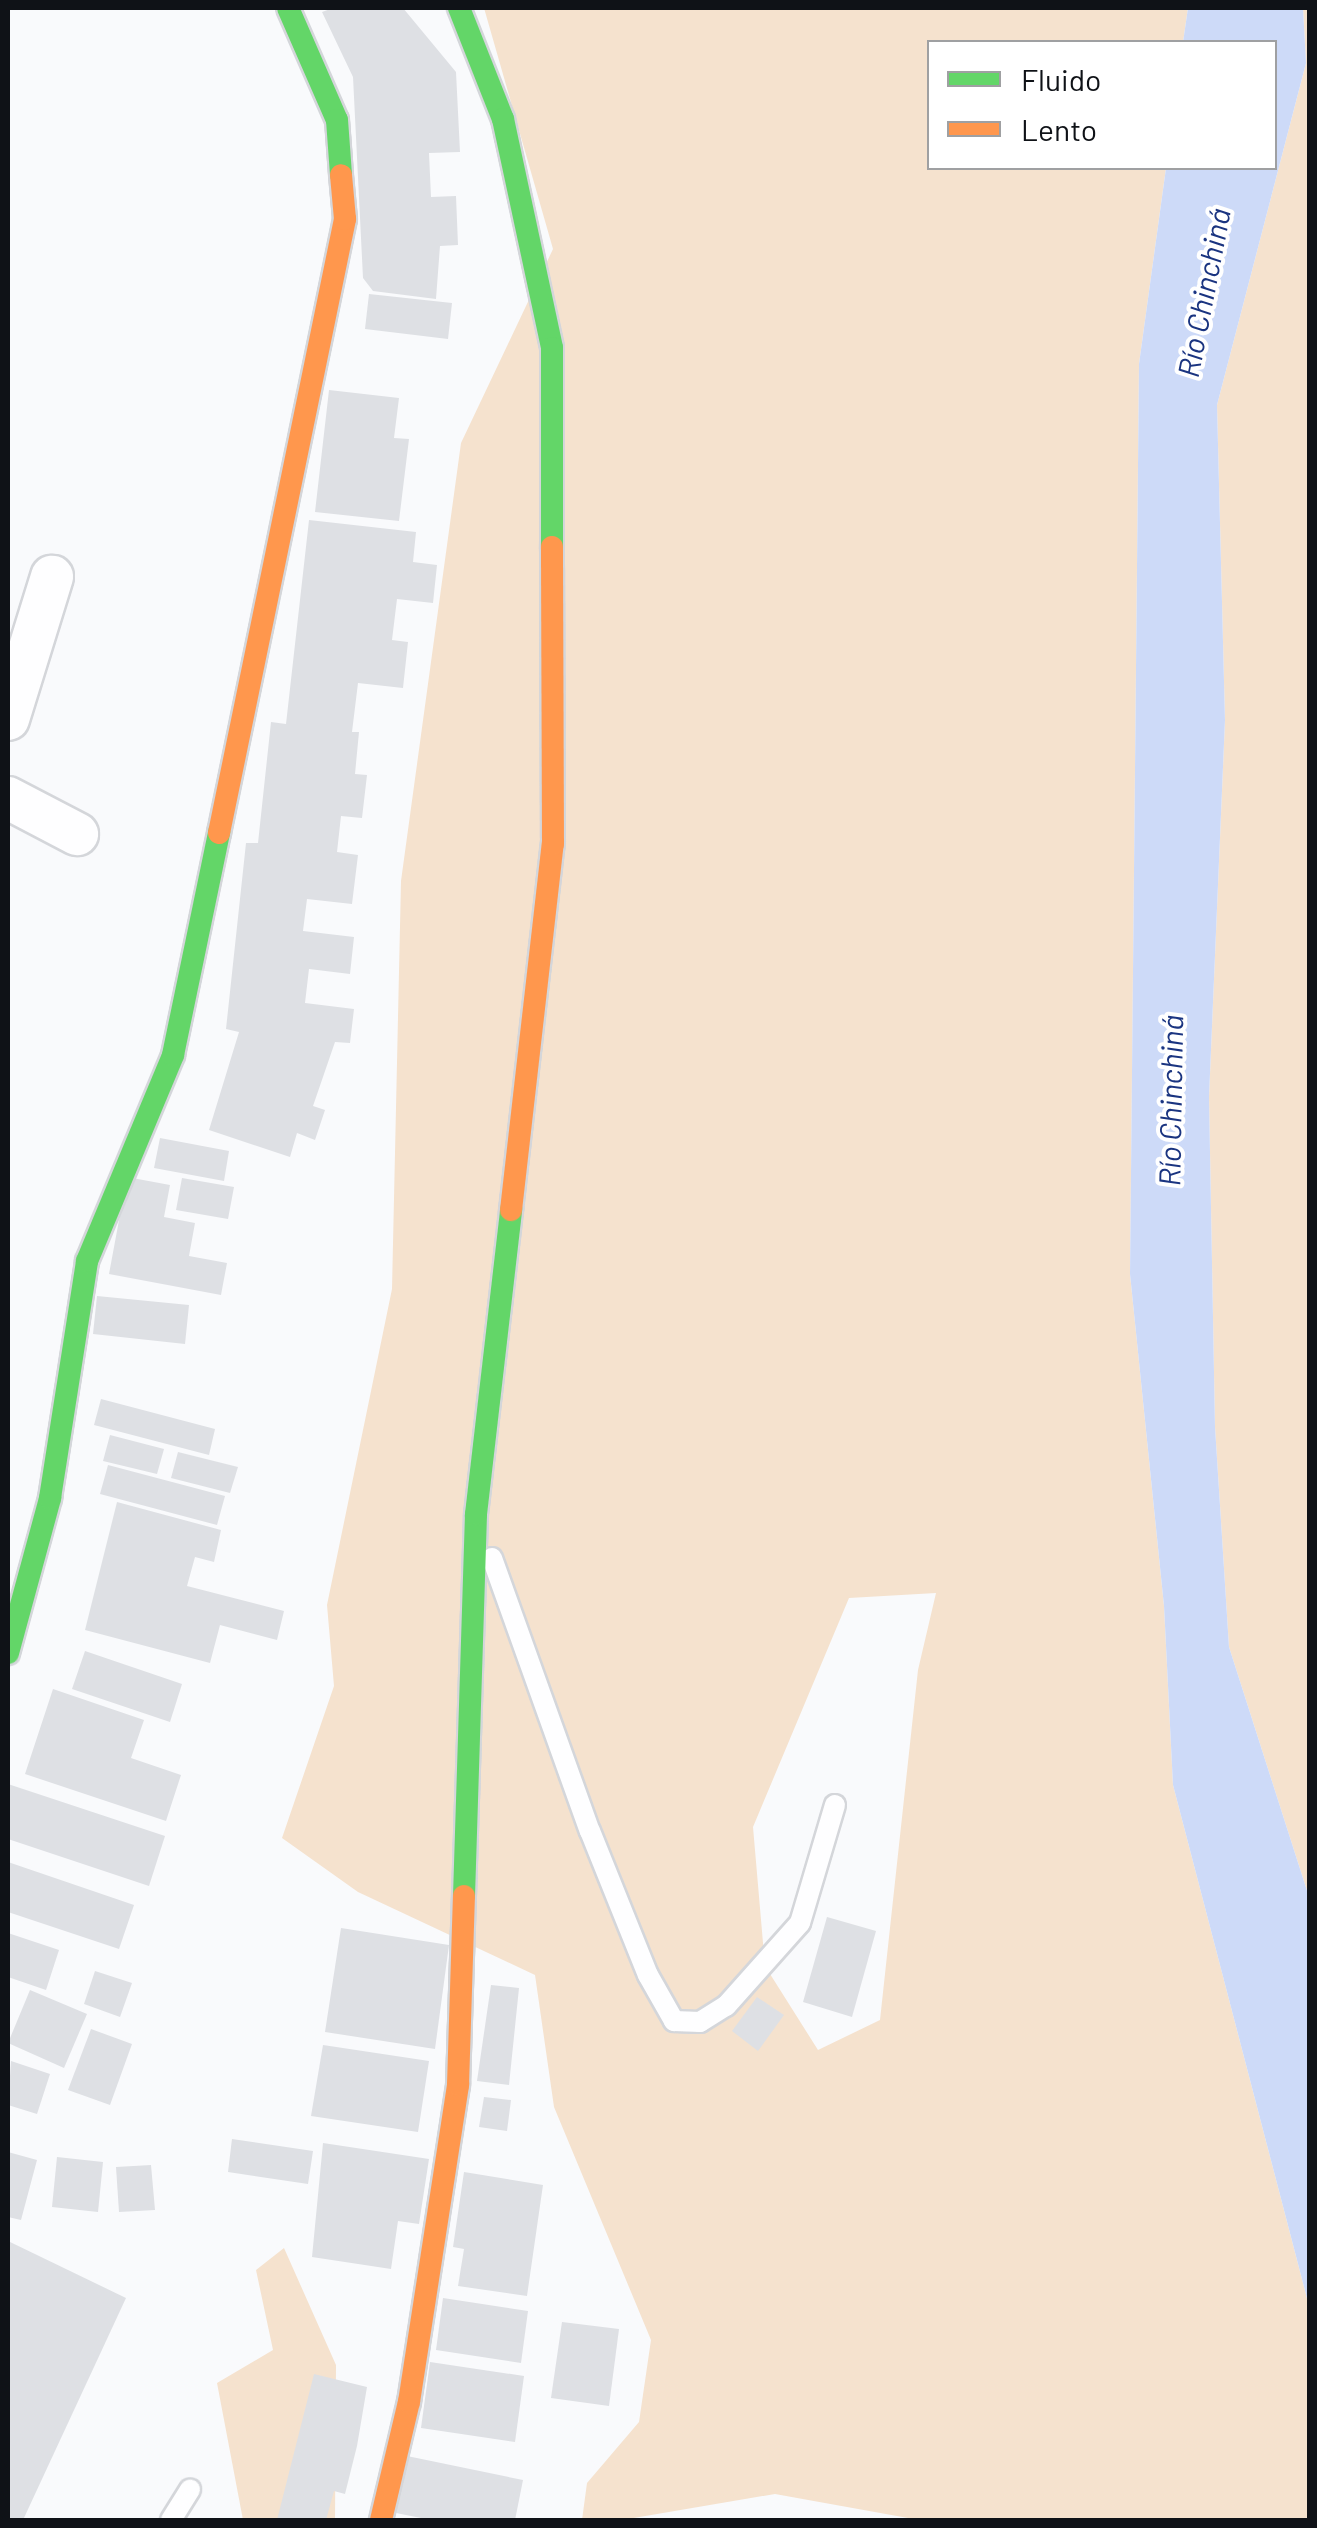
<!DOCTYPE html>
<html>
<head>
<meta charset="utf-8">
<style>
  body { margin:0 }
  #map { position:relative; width:1317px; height:2528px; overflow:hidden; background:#f9fafc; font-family:Barlow,sans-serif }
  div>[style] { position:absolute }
  .green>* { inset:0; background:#f5e2ce }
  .water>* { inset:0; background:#cddaf8 }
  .building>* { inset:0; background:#dee0e4 }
  .roads { filter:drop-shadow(2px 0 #d4d6da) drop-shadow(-2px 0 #d4d6da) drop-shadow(0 2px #d4d6da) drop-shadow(0 -2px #d4d6da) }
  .lane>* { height:20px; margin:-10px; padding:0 10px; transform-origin:10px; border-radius:10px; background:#fefeff }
  .street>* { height:42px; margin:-21px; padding:0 21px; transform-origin:21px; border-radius:21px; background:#fefeff }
  .fast>* { height:22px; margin:-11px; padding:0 11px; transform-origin:11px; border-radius:11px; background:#63d668 }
  .slow>* { height:22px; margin:-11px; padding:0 11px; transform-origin:11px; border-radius:11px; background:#ff974d }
  span { translate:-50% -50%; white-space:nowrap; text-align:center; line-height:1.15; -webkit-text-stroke:8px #fff; paint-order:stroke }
  .water-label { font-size:30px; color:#1a3480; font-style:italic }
  .frame { position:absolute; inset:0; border:10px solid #0f1217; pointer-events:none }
  .legend { position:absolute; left:927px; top:40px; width:350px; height:130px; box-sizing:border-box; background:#fff; border:2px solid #9fa0a2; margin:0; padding:12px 18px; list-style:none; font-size:30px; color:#0f1217 }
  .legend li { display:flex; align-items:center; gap:20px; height:50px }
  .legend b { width:50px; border:2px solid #9fa0a2 }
</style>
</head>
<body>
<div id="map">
  <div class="green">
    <div style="clip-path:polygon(evenodd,484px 8px,1188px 8px,1183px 42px,929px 42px,929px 168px,1166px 168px,1139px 364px,1130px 1274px,1164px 1606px,1173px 1785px,1309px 2306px,1309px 2520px,908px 2518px,775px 2494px,622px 2520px,582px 2520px,587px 2483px,639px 2422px,651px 2340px,554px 2107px,535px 1975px,358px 1892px,282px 1838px,334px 1686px,327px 1605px,392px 1289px,401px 881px,461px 443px,553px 249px,484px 8px,936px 1593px,918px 1670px,880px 2020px,818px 2050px,765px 1966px,753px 1827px,849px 1598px,936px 1593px)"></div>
    <div style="clip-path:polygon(1303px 8px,1309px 8px,1309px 1897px,1229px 1647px,1215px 1427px,1209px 1097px,1225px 720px,1217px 405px,1306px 63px)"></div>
    <div style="clip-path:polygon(284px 2248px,336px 2365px,335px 2520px,243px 2520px,217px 2383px,273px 2350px,256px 2270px)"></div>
  </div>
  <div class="water">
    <div style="clip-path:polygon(1188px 8px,1303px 8px,1306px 63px,1217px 405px,1225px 720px,1209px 1097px,1215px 1427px,1229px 1647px,1309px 1897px,1309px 2306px,1173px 1785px,1164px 1606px,1130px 1274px,1139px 364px,1166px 168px,1274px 168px,1274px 42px,1183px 42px)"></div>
  </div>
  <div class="building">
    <div style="clip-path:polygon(333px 8px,403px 8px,456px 72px,460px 152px,429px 153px,431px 197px,456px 196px,458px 245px,440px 246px,436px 299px,373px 291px,363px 278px,353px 77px,322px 12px)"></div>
    <div style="clip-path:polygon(369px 294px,452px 303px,448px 339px,365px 329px)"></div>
    <div style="clip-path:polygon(329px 390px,399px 398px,394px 438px,409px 439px,399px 521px,315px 512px)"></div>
    <div style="clip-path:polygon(309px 520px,416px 532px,413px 562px,437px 565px,433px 603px,397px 599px,392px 640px,408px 642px,403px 688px,358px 683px,352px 732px,359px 732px,355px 774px,367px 775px,362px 818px,341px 816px,337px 852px,358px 855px,352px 904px,307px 899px,303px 931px,354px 937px,350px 974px,309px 969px,305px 1003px,354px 1009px,350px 1043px,335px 1042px,313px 1106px,325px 1110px,315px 1140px,297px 1133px,290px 1157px,209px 1130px,239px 1032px,226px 1029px,246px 843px,258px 843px,271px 722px,286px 724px)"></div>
    <div style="clip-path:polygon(160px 1138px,229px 1151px,224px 1181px,154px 1168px)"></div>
    <div style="clip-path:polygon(127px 1177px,170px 1185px,164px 1217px,195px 1223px,189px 1256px,227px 1263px,221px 1295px,109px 1274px)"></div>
    <div style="clip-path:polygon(182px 1178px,234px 1187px,228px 1219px,176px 1210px)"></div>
    <div style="clip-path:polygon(97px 1296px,189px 1305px,185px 1344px,93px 1334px)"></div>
    <div style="clip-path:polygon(101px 1399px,215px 1429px,209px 1455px,94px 1425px)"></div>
    <div style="clip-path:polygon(110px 1435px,164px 1449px,157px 1474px,103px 1461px)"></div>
    <div style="clip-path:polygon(178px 1452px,238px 1467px,230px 1493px,171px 1478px)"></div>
    <div style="clip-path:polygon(108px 1465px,225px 1496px,217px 1525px,100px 1494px)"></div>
    <div style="clip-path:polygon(117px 1502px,221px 1530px,214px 1562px,195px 1557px,187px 1586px,284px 1611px,277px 1640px,220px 1625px,210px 1663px,85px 1630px)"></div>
    <div style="clip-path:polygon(85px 1651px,182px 1684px,170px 1722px,72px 1689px)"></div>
    <div style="clip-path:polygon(53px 1689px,144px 1720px,131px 1758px,181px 1775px,166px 1821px,25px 1774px)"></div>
    <div style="clip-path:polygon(8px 1784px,165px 1836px,149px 1886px,8px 1839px)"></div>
    <div style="clip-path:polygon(8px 1862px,134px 1905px,119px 1949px,8px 1912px)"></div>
    <div style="clip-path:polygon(827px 1917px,876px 1931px,852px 2017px,803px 2002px)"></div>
    <div style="clip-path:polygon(341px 1928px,449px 1945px,435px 2049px,325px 2032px)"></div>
    <div style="clip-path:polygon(8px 1933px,59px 1950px,46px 1990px,8px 1977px)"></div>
    <div style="clip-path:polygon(95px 1971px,132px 1983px,120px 2017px,84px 2004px)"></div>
    <div style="clip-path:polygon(491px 1985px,519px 1988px,509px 2085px,477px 2081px)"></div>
    <div style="clip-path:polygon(30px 1990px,87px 2014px,64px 2068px,8px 2043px)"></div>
    <div style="clip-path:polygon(757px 1997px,784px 2015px,758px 2051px,732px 2031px)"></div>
    <div style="clip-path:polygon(91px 2029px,132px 2044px,110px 2105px,68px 2090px)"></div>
    <div style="clip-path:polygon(323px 2045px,429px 2061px,418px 2132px,311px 2116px)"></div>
    <div style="clip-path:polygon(11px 2061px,50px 2074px,37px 2114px,8px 2105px)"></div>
    <div style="clip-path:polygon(484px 2097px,511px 2100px,507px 2131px,479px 2127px)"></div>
    <div style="clip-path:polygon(232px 2139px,313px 2151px,308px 2184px,228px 2172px)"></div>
    <div style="clip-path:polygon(323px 2143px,429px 2159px,419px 2224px,398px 2221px,391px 2269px,312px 2257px)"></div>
    <div style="clip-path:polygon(8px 2152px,37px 2160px,21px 2220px,8px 2217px)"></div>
    <div style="clip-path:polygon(57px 2157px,103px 2162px,98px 2212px,52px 2207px)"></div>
    <div style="clip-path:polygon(151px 2165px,155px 2210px,119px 2212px,116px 2167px)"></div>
    <div style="clip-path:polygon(464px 2172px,543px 2185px,527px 2296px,458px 2286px,464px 2249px,453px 2247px)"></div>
    <div style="clip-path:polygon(8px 2241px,126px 2298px,23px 2520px,8px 2520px)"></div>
    <div style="clip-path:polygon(443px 2298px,528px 2311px,521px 2363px,436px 2350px)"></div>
    <div style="clip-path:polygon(562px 2322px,619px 2329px,609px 2406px,551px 2398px)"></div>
    <div style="clip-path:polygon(430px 2362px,524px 2376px,515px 2442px,421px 2428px)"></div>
    <div style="clip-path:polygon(314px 2374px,367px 2387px,357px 2446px,345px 2494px,334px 2491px,326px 2520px,277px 2520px)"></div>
    <div style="clip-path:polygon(407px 2456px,523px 2480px,515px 2520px,431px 2520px,396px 2513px)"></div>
  </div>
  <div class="roads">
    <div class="lane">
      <div style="left:492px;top:1558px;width:290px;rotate:70.3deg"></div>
      <div style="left:590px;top:1831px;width:155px;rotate:68.1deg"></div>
      <div style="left:648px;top:1975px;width:53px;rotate:60.5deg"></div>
      <div style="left:674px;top:2021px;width:26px;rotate:2deg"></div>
      <div style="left:700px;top:2022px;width:31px;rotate:-32deg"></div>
      <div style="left:726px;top:2006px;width:111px;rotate:-48.3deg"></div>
      <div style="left:800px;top:1923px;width:123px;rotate:-73.5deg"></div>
      <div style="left:171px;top:2520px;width:36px;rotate:-58deg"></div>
    </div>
    <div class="street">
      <div style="left:8px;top:719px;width:149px;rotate:-72.8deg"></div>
      <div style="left:8px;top:798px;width:78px;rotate:27.6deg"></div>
    </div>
    <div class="fast">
      <div style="left:288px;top:8px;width:122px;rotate:66.4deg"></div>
      <div style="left:337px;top:120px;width:55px;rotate:85.8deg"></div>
      <div style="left:459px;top:8px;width:119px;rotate:68.4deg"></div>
      <div style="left:503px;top:119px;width:234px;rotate:77.9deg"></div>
      <div style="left:552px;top:348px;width:199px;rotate:90deg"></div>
      <div style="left:8px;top:1653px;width:161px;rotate:-74.8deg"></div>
      <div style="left:50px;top:1498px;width:240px;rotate:-81.1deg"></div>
      <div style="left:87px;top:1261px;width:223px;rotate:-67.3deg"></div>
      <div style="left:173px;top:1055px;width:227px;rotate:-78.3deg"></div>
      <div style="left:464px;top:1896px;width:382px;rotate:-88.2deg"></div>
      <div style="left:476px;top:1514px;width:306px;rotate:-83.4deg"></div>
    </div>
    <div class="slow">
      <div style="left:219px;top:833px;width:627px;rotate:-78.4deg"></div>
      <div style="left:345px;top:219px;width:44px;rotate:-95.2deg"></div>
      <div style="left:511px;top:1210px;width:368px;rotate:-83.5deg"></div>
      <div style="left:553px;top:844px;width:297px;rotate:-90.2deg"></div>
      <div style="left:381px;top:2520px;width:121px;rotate:-76.7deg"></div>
      <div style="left:409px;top:2402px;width:321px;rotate:-81.2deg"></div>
      <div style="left:458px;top:2085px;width:189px;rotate:-88.2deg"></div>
    </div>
  </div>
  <div class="water-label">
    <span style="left:1203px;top:293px;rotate:-79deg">Río Chinchiná</span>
    <span style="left:1170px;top:1101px;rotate:-89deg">Río Chinchiná</span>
  </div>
  <div class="frame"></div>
  <ul class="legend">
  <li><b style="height:12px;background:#63d668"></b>Fluido</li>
  <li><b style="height:12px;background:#ff974d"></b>Lento</li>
  </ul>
</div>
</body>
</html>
